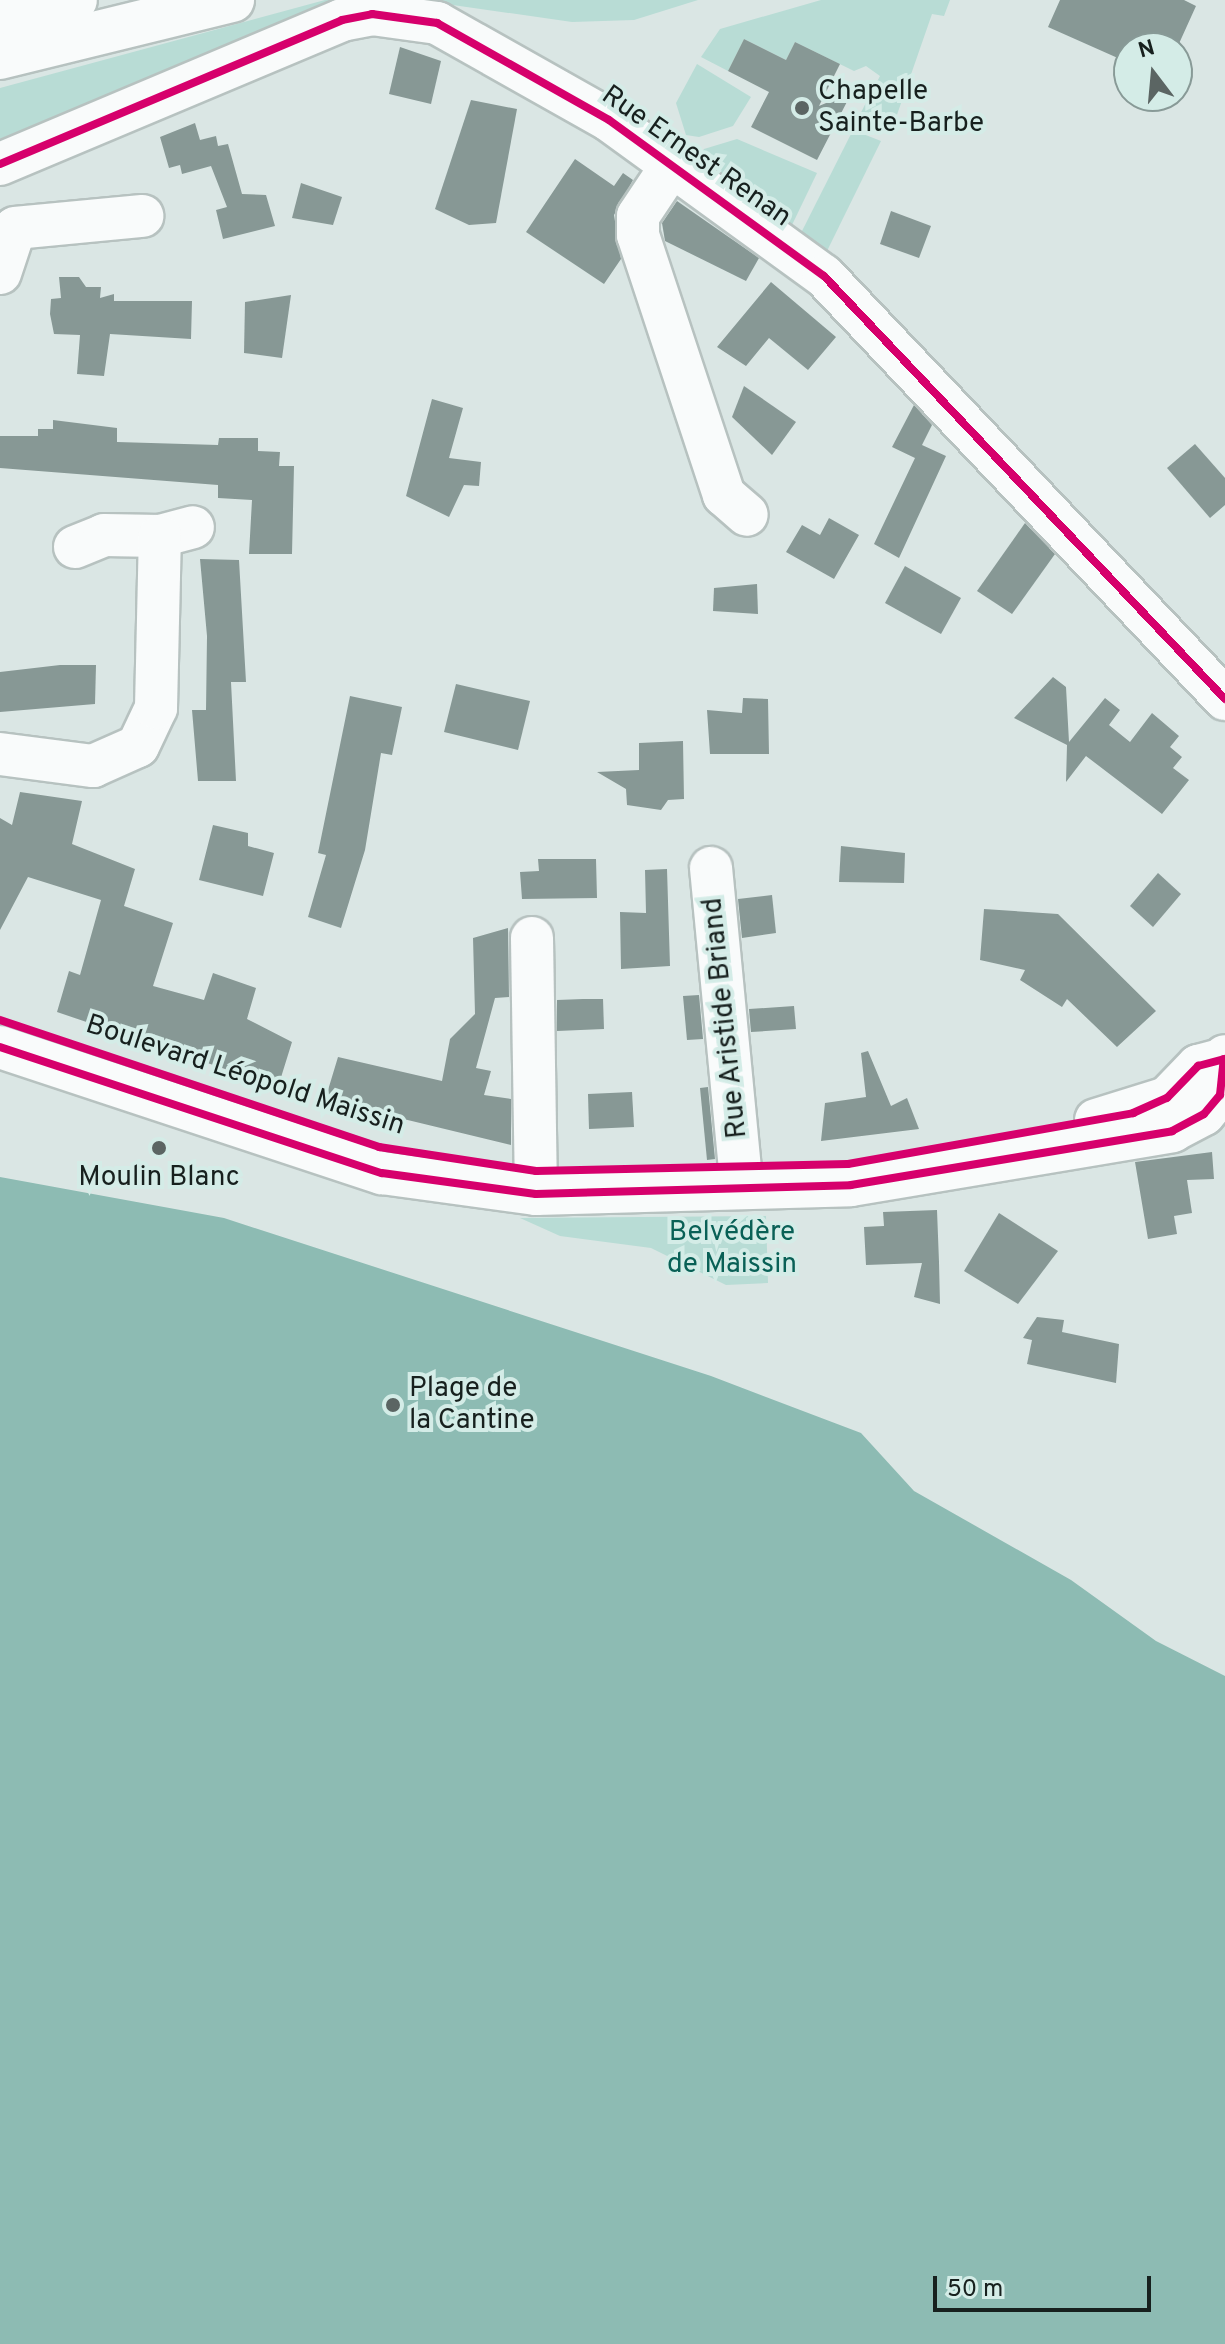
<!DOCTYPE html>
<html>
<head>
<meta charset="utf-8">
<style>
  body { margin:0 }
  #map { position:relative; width:1225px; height:2344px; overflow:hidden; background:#dae6e4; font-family:Overpass,sans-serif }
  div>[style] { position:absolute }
  .green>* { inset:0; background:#b8dcd5 }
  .water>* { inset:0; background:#8dbbb3 }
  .building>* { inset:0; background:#879895 }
  .roads { filter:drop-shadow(2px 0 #b7c2c0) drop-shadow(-2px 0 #b7c2c0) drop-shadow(0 2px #b7c2c0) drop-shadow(0 -2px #b7c2c0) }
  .minor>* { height:42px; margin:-21px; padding:0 21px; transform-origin:21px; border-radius:21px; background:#f9fbfb }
  .highway>* { height:44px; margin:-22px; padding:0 22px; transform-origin:22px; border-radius:22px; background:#f9fbfb }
  .cycleway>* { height:8px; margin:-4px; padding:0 4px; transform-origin:4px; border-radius:4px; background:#d6006c }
  .dots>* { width:22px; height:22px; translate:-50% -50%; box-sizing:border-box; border:4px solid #d4ece7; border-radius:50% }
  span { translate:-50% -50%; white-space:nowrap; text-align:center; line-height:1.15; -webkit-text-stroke:8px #d4ece7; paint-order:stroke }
  .poi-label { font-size:28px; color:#17201e }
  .left { translate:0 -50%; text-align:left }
  .street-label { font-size:28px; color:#17201e }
  .park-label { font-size:28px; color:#096056 }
  .north { position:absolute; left:1113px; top:32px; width:80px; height:80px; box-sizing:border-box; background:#d4ece7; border:2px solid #889a97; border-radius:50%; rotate:344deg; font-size:22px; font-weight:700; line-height:32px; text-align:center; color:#17201e }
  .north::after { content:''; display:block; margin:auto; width:28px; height:36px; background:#5b6563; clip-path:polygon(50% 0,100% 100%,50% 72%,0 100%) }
  .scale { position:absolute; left:933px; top:2276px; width:218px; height:36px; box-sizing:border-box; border:4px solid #17201e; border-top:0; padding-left:10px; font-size:24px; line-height:28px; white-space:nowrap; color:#17201e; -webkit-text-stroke:6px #d4ece7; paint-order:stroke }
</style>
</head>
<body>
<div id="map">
  <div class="green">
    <div style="clip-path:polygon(325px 0,364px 0,288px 19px,0 139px,0 88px)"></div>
    <div style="clip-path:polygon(418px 0,698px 0,634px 20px,572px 22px)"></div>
    <div style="clip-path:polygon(821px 0,950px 0,944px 16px,932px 14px,891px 132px,857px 120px,880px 76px,866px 66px,854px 71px,795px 42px,786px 60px,744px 39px,728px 71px,701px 57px,720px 29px)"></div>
    <div style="clip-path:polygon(697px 64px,751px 97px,733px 126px,699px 137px,686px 135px,676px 103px)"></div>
    <div style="clip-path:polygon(853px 130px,881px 141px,827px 251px,801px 233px)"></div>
    <div style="clip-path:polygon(737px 139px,817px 173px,792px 225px,695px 164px,704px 149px)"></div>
    <div style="clip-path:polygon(766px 1216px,768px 1283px,726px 1285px,651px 1248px,560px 1236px,520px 1218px)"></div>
  </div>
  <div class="water">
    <div style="clip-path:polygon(0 1177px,224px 1218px,711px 1376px,861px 1433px,914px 1491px,1071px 1580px,1156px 1641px,1225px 1676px,1225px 2344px,0 2344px)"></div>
  </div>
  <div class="building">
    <div style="clip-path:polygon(1060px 0,1184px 0,1196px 6px,1177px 48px,1129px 48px,1129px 63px,1048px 27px)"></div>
    <div style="clip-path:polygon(744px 39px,786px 60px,795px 42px,840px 64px,819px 106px,852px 92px,817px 160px,751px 127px,769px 92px,728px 71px)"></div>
    <div style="clip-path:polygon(400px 47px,441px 61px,431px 104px,389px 94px)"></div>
    <div style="clip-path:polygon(471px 100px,517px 109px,496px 223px,469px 225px,435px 209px)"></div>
    <div style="clip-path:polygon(195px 123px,200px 140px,216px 136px,218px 146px,228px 144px,242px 194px,266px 195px,275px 226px,223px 239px,216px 210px,227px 207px,211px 166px,182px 174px,180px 165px,169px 168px,160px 137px)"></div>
    <div style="clip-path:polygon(575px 159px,614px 186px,623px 173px,633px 180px,614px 215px,621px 259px,604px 284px,526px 232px)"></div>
    <div style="clip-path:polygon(301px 183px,342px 197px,333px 225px,292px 218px)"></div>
    <div style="clip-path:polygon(677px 201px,759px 258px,746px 281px,665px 241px,662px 223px)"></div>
    <div style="clip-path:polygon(891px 211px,931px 226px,919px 258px,880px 244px)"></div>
    <div style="clip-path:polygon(59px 277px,79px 277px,86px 287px,101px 287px,100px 298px,114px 294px,114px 301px,192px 301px,191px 339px,110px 334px,104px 376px,77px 374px,80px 335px,54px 334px,50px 314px,51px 299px,61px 298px)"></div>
    <div style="clip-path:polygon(771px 282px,836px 337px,808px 370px,769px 338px,746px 366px,717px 347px)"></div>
    <div style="clip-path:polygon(291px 295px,282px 358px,244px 353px,245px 302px)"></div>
    <div style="clip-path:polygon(744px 386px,796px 422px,772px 455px,732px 417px)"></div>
    <div style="clip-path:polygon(432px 399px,463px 408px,449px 458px,481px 462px,479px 486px,464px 485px,449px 517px,406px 496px)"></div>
    <div style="clip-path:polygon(914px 405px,932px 425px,922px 445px,946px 456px,899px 558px,874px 544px,915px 458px,892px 447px)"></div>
    <div style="clip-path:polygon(53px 420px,117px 428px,117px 442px,218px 445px,219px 438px,258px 438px,258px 451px,280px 452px,279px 466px,294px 466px,292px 554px,249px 554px,252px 500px,218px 498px,218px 485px,0 468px,0 436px,38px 436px,38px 429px,53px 429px)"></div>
    <div style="clip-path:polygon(1195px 444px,1225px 478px,1225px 505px,1210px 518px,1167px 468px)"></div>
    <div style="clip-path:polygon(829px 518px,859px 535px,834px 579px,786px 552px,802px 525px,820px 535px)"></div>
    <div style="clip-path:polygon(1025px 523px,1055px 554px,1012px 614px,977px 591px)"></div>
    <div style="clip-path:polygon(200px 559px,239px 560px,246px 682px,231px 682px,236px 781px,198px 781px,192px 710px,206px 710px,207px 636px)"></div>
    <div style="clip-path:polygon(905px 566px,961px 598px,941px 634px,885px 603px)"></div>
    <div style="clip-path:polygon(757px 584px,758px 614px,713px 611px,714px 588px)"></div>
    <div style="clip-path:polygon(60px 665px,96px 665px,95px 704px,0 712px,0 672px)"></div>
    <div style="clip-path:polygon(1053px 677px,1066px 687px,1069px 742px,1105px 698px,1120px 710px,1109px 725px,1130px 742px,1152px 713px,1179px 736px,1170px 747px,1182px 757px,1173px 768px,1189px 780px,1162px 814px,1086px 756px,1066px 782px,1067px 745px,1014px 718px)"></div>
    <div style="clip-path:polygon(456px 684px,530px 701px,518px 750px,444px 732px)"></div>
    <div style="clip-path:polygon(350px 696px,402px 707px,392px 755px,381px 753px,365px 850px,341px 928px,308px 917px,326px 855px,318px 853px)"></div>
    <div style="clip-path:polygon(743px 698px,768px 699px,769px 754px,710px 754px,707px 710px,742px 713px)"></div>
    <div style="clip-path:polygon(683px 741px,684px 799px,668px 800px,661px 810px,627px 805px,626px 789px,597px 772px,639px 770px,639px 743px)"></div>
    <div style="clip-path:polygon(20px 792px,82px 801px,72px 844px,135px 869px,124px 906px,173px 923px,153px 986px,204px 1000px,213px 973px,256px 988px,247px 1019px,292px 1042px,278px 1087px,57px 1012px,69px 971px,80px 975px,101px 900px,28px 877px,0 930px,0 818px,12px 825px)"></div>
    <div style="clip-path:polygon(213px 825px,248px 833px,248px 846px,274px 853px,263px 896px,199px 880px)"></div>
    <div style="clip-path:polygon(841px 846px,905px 853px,904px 883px,839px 882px)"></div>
    <div style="clip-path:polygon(538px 859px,596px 859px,597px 898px,522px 899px,520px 872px,539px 871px)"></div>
    <div style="clip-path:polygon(667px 869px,670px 966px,621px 969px,620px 912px,646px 913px,645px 870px)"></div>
    <div style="clip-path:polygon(1158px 873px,1181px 894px,1153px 927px,1130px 906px)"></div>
    <div style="clip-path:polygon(772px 895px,776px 933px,742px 938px,738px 899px)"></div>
    <div style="clip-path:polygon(984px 909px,1058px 914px,1156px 1011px,1117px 1047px,1067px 999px,1062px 1007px,1020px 980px,1025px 970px,980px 960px)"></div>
    <div style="clip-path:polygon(508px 928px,509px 997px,495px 998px,476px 1068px,491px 1071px,484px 1095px,511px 1099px,511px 1145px,325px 1100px,338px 1057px,442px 1081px,450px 1039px,475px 1014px,473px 938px)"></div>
    <div style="clip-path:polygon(699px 995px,703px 1039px,687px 1040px,683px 996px)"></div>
    <div style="clip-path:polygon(583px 999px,603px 999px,604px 1029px,557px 1031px,557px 1000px)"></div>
    <div style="clip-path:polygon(794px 1006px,796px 1029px,751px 1032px,749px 1009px)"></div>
    <div style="clip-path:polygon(868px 1051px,891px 1106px,907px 1098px,919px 1129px,821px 1141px,825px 1103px,866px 1097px,861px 1053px)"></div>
    <div style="clip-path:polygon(708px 1087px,715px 1159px,707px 1160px,700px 1088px)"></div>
    <div style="clip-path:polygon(632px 1092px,634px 1127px,589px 1129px,588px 1094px)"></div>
    <div style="clip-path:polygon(1212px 1152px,1214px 1179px,1187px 1180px,1192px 1213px,1174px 1216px,1177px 1234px,1148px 1239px,1135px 1162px)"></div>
    <div style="clip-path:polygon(937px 1210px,939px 1262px,940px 1304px,914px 1297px,922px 1263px,866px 1265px,864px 1227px,884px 1226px,883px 1212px)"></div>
    <div style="clip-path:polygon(999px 1213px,1058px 1251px,1018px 1304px,964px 1271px)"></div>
    <div style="clip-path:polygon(1037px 1317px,1064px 1320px,1062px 1332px,1119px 1344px,1116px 1383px,1027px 1364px,1032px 1340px,1023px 1338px)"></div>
  </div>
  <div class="roads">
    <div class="minor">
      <div style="left:0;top:164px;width:371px;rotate:-22.8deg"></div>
      <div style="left:342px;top:20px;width:31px;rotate:-11deg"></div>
      <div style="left:372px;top:14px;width:66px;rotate:7.9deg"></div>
      <div style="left:437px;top:23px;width:197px;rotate:29.4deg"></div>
      <div style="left:609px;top:120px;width:266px;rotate:36deg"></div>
      <div style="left:824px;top:276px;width:583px;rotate:46.53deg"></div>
      <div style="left:672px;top:165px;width:61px;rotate:123.7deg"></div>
      <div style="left:638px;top:216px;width:19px;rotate:90deg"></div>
      <div style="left:638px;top:235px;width:274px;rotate:71.7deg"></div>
      <div style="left:724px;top:495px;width:30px;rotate:41deg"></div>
      <div style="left:0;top:273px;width:47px;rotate:-71.6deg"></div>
      <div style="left:15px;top:228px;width:128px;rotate:-5.4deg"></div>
      <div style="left:75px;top:547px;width:31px;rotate:-22deg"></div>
      <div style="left:104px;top:535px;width:56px;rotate:1deg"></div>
      <div style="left:160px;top:536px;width:34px;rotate:-15deg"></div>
      <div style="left:0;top:754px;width:94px;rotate:7.4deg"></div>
      <div style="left:93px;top:766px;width:49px;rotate:-24deg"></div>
      <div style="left:138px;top:746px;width:42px;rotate:-64.7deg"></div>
      <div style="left:156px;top:708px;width:172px;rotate:-88.7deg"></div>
      <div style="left:711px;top:868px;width:301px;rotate:84.5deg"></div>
      <div style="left:532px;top:938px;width:256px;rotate:89.1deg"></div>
      <div style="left:0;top:1047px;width:402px;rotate:18.3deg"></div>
      <div style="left:382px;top:1173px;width:155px;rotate:7.8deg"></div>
      <div style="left:536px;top:1194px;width:315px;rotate:-1.6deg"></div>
      <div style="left:851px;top:1185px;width:326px;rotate:-9.5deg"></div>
      <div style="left:1172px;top:1131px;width:36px;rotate:-28deg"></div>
      <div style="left:1204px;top:1114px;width:25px;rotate:-50deg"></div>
      <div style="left:1220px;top:1095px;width:39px;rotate:-83deg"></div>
      <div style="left:1096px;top:1120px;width:74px;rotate:-17.2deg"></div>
      <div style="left:1167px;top:1098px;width:45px;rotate:-45.9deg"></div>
      <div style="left:1198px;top:1066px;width:28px;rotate:-15deg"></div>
    </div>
    <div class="highway">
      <div style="left:0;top:18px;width:77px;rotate:-13.5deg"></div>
      <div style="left:0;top:57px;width:239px;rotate:-13.8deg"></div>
    </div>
  </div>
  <div class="cycleway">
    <div style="left:0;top:164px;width:371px;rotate:-22.8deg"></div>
    <div style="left:342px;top:20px;width:31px;rotate:-11deg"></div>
    <div style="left:372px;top:14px;width:66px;rotate:7.9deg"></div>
    <div style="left:437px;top:23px;width:197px;rotate:29.4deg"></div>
    <div style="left:609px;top:120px;width:266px;rotate:36deg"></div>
    <div style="left:824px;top:276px;width:583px;rotate:46.53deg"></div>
    <div style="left:0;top:1020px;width:400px;rotate:18.5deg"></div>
    <div style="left:379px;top:1147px;width:159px;rotate:8.7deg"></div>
    <div style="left:536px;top:1171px;width:312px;rotate:-1.3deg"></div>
    <div style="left:848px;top:1164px;width:290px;rotate:-10.1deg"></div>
    <div style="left:1133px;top:1113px;width:37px;rotate:-24deg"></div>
    <div style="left:1167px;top:1098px;width:45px;rotate:-45.9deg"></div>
    <div style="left:1198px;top:1066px;width:28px;rotate:-15deg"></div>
    <div style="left:0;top:1047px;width:402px;rotate:18.3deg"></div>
    <div style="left:382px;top:1173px;width:155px;rotate:7.8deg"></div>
    <div style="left:536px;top:1194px;width:315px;rotate:-1.6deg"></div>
    <div style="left:851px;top:1185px;width:326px;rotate:-9.5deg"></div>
    <div style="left:1172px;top:1131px;width:36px;rotate:-28deg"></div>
    <div style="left:1204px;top:1114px;width:25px;rotate:-50deg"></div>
    <div style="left:1220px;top:1095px;width:36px;rotate:-84deg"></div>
  </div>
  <div class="dots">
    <div style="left:802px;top:108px;background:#5b6563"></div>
    <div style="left:159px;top:1148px;background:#5b6563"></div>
    <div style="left:393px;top:1405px;background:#5b6563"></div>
  </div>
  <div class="poi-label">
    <span class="left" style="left:818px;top:108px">Chapelle<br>Sainte-Barbe</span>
    <span style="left:159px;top:1178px">Moulin Blanc</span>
    <span class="left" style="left:409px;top:1405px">Plage de<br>la Cantine</span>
  </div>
  <div class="street-label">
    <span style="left:696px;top:157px;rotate:35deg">Rue Ernest Renan</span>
    <span style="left:726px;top:1018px;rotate:-96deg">Rue Aristide Briand</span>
    <span style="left:245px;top:1076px;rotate:18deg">Boulevard Léopold Maissin</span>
  </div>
  <div class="park-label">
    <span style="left:732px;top:1249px">Belvédère<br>de Maissin</span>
  </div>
  <div class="north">N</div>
  <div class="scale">50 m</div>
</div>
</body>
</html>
